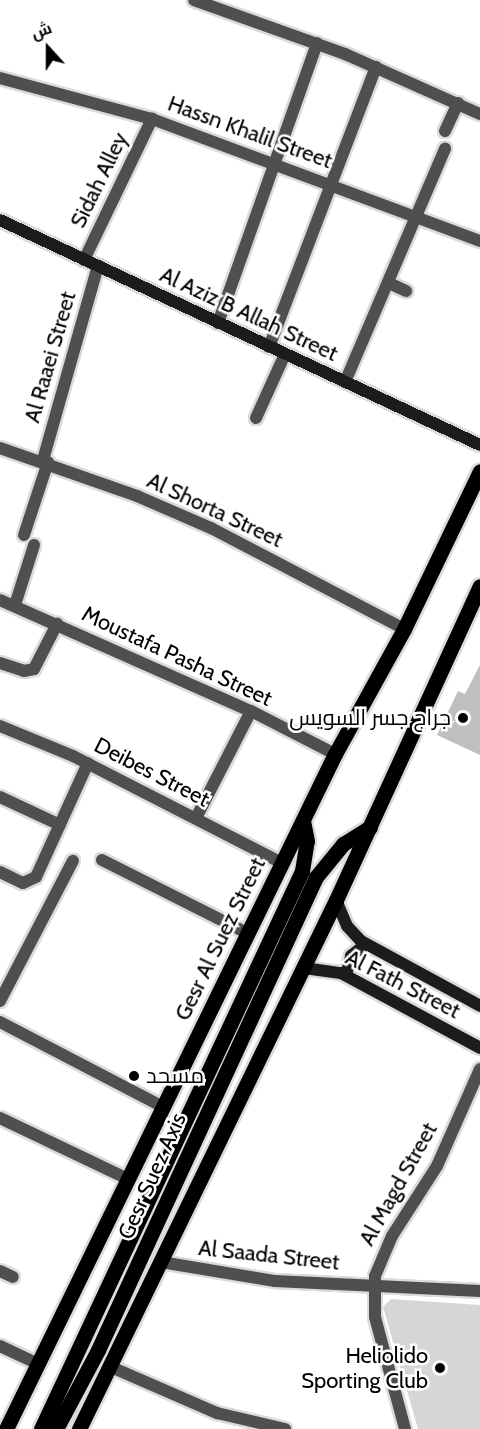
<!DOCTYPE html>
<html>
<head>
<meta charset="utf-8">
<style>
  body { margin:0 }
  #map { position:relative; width:480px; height:1429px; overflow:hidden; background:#fff; font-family:Cabin,Cairo,sans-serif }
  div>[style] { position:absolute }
  .green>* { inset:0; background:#d6d6d6 }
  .building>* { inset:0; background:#bfbfbf }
  .roads { filter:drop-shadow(2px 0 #dbdbdb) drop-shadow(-2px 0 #dbdbdb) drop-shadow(0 2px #dbdbdb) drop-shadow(0 -2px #dbdbdb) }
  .street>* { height:12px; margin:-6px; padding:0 6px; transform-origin:6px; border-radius:6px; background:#4f4f4f }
  .secondary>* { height:12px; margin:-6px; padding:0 6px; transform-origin:6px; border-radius:6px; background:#1c1c1c }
  .primary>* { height:15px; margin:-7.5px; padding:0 7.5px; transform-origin:7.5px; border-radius:7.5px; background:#000 }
  .dots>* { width:16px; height:16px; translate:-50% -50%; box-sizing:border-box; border:3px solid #fff; border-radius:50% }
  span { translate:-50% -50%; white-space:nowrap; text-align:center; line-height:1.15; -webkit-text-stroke:5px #fff; paint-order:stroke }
  .street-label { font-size:22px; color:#000 }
  .poi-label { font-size:22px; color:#000 }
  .right { translate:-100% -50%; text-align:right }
  .left { translate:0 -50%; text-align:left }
  .north { position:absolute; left:18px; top:18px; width:60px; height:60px; -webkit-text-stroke:4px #fff; paint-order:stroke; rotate:339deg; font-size:16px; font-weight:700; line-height:24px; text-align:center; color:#000 }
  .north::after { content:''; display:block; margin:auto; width:21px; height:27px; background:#000; clip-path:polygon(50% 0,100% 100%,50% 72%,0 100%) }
</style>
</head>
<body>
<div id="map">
  <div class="green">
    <div style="clip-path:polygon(391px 1299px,480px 1305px,480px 1429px,418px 1429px,383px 1307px)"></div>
  </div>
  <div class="building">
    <div style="clip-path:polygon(480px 665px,480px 755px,437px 735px,458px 691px,465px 694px)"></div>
  </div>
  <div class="roads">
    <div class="street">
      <div style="left:194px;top:0;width:160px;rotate:19.7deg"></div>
      <div style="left:345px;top:54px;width:148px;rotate:24deg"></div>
      <div style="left:0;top:78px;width:157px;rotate:15.1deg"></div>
      <div style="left:152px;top:119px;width:350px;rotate:20.4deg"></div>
      <div style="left:445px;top:131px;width:31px;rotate:-65deg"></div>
      <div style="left:84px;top:260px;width:157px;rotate:-64.3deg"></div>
      <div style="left:389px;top:283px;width:19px;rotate:25deg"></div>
      <div style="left:218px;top:323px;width:297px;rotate:-70.5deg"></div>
      <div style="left:269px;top:347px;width:300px;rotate:-69.1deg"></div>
      <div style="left:345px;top:382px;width:254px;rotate:-66.8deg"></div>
      <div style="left:256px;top:418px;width:70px;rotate:-65.6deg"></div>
      <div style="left:0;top:448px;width:145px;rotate:19.3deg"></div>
      <div style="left:137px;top:496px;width:81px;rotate:23.4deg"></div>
      <div style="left:211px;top:528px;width:218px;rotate:27.6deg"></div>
      <div style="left:43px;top:460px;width:202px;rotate:-74.2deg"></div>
      <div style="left:24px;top:535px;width:77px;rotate:-71.8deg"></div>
      <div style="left:0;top:600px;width:274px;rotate:23.9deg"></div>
      <div style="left:251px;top:711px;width:94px;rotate:27.1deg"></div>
      <div style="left:15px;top:605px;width:63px;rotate:-72.4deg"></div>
      <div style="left:0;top:663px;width:25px;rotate:18deg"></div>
      <div style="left:24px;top:671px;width:10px;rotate:-11deg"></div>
      <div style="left:34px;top:669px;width:51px;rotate:-62.9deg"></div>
      <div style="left:0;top:726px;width:79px;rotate:22.3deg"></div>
      <div style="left:73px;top:756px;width:235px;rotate:27.1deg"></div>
      <div style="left:0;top:797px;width:66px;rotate:25deg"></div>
      <div style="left:196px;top:818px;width:120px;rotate:-62.8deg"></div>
      <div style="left:102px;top:860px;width:162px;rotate:26.7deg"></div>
      <div style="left:0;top:872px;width:25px;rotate:26deg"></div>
      <div style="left:23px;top:883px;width:14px;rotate:-25deg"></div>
      <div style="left:36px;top:877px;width:125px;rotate:-65.5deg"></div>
      <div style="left:0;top:1001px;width:158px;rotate:-62.5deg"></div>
      <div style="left:0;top:1022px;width:184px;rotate:27.5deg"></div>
      <div style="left:0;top:1118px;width:142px;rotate:25.5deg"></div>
      <div style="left:161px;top:1262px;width:116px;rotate:9.5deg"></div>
      <div style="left:275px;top:1281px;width:205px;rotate:2.8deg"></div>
      <div style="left:0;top:1271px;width:14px;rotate:25deg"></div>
      <div style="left:0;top:1346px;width:42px;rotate:25.3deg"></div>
      <div style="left:111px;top:1367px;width:116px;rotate:23.5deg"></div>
      <div style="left:217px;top:1413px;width:70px;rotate:13.2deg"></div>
      <div style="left:405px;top:1429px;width:116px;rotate:-105deg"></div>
      <div style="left:375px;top:1317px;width:41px;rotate:-90deg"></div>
      <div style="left:375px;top:1276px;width:43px;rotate:-67deg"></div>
      <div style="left:392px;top:1236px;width:83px;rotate:-57.3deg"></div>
      <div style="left:437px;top:1166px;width:106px;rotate:-66.1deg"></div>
    </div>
    <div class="secondary">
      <div style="left:0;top:220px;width:530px;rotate:25.11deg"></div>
      <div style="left:336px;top:900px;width:28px;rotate:67deg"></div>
      <div style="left:347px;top:926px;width:21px;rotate:47deg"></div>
      <div style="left:361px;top:941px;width:136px;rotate:28.6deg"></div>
      <div style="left:304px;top:968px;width:37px;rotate:8deg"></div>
      <div style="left:341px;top:973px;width:158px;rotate:28.3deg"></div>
      <div style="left:346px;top:975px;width:20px;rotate:-75deg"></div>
      <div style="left:351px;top:956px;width:19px;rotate:-39deg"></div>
    </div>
    <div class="primary">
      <div style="left:6px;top:1429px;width:751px;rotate:-64.02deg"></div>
      <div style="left:335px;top:754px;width:143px;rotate:-61.1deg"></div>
      <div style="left:404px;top:629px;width:175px;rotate:-64.3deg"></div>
      <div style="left:41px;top:1429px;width:616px;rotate:-64.93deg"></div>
      <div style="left:302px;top:871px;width:30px;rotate:-81deg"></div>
      <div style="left:307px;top:841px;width:20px;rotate:-101deg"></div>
      <div style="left:56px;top:1429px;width:89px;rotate:-62deg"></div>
      <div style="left:98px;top:1350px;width:521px;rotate:-65.26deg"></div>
      <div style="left:316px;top:877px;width:43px;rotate:-50.7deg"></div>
      <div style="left:343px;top:844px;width:32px;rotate:-32deg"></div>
      <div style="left:79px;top:1429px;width:588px;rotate:-64.09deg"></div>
      <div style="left:336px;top:900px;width:345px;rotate:-65.4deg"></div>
    </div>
  </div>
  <div class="dots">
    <div style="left:463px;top:718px;background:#000"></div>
    <div style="left:134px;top:1076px;background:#000"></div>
    <div style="left:440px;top:1368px;background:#000"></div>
  </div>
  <div class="street-label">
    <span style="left:250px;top:132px;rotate:20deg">Hassn Khalil Street</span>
    <span style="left:99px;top:180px;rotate:-64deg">Sidah Alley</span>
    <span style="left:249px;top:314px;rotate:25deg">Al Aziz B Allah Street</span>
    <span style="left:50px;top:357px;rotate:-74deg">Al Raaei Street</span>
    <span style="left:215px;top:510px;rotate:25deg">Al Shorta Street</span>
    <span style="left:177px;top:656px;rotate:25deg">Moustafa Pasha Street</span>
    <span style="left:152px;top:772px;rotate:27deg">Deibes Street</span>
    <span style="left:220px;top:939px;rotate:-64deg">Gesr Al Suez Street</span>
    <span style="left:403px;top:984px;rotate:27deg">Al Fath Street</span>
    <span style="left:152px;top:1176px;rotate:-66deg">Gesr Suez Axis</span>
    <span style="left:398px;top:1184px;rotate:-61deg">Al Magd Street</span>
    <span style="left:269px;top:1255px;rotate:6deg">Al Saada Street</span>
  </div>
  <div class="poi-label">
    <span class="right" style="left:451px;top:718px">جراج جسر السويس</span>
    <span class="left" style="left:146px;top:1076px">مسحد</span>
    <span class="right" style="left:428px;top:1368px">Heliolido<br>Sporting Club</span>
  </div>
  <div class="north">ش</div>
</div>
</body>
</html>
